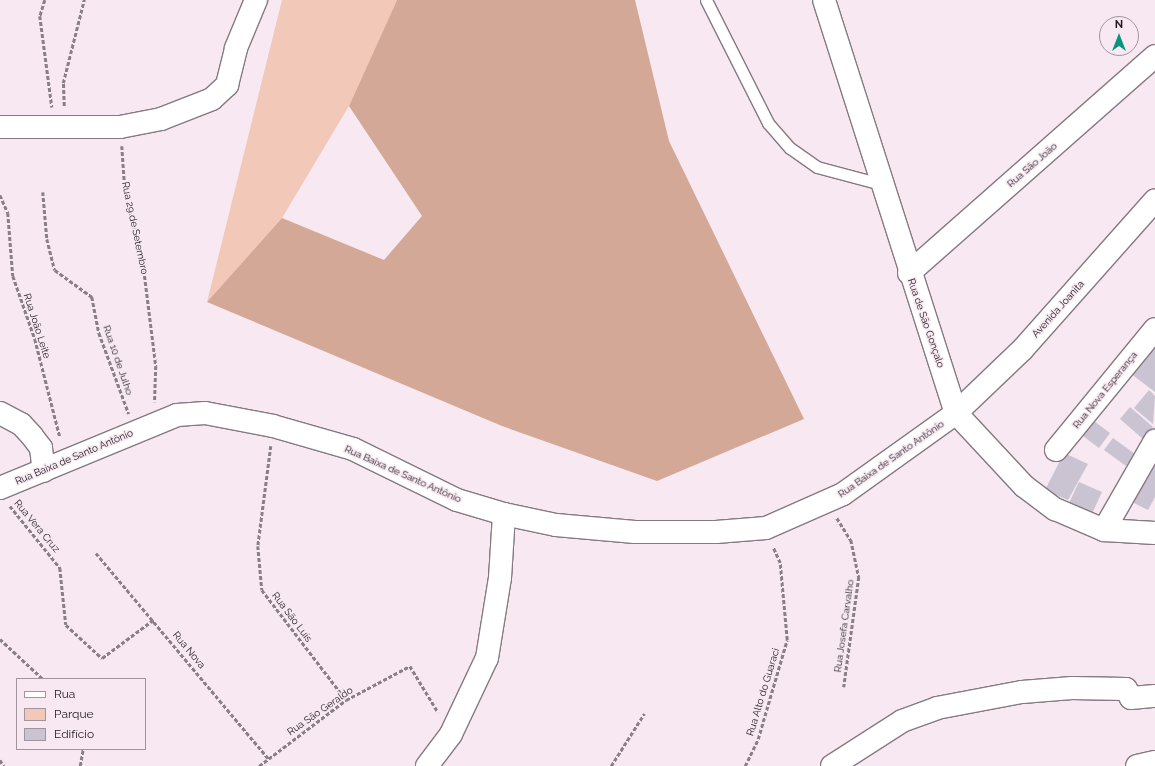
<!DOCTYPE html>
<html>
<head>
<meta charset="utf-8">
<style>
  body { margin:0 }
  #map { position:relative; width:1155px; height:766px; overflow:hidden; background:#f7e8f1; font-family:Raleway,sans-serif }
  div>[style] { position:absolute }
  .green>* { inset:0; background:#f2c9b8 }
  .forest>* { inset:0; background:#d3a896 }
  .building>* { inset:0; background:#cac3d1 }
  .path>* { height:2.5px; margin-top:-1.25px; transform-origin:0; background:repeating-linear-gradient(90deg,#897f85 0 4px,transparent 0 6px) }
  .roads { filter:drop-shadow(1px 0 #867981) drop-shadow(-1px 0 #867981) drop-shadow(0 1px #867981) drop-shadow(0 -1px #867981) }
  .lane>* { height:11px; margin:-5.5px; padding:0 5.5px; transform-origin:5.5px; border-radius:5.5px; background:#fff }
  .street>* { height:22px; margin:-11px; padding:0 11px; transform-origin:11px; border-radius:11px; background:#fff }
  .secondary>* { height:22px; margin:-11px; padding:0 11px; transform-origin:11px; border-radius:11px; background:#fff }
  span { translate:-50% -50%; white-space:nowrap; text-align:center; line-height:1.15; -webkit-text-stroke:3px #f7e8f1; paint-order:stroke }
  .street-label { font-size:10px; color:#211b1f }
  .legend { position:absolute; left:16px; top:678px; width:130px; height:72px; box-sizing:border-box; background:#f7e8f1; border:1px solid #a1969d; margin:0; padding:5px 7px; list-style:none; font-size:12px; color:#211b1f }
  .legend li { display:flex; align-items:center; gap:8px; height:20px }
  .legend b { width:20px; border:1px solid #a1969d }
  .north { position:absolute; left:1099px; top:16px; width:40px; height:40px; box-sizing:border-box; background:#f7e8f1; border:1px solid #a1969d; border-radius:50%; rotate:0deg; font-size:11px; font-weight:700; line-height:16px; text-align:center; color:#211b1f }
  .north::after { content:''; display:block; margin:auto; width:14px; height:18px; background:#089481; clip-path:polygon(50% 0,100% 100%,50% 72%,0 100%) }
</style>
</head>
<body>
<div id="map">
  <div class="green">
    <div style="clip-path:polygon(282px 0,397px 0,349px 106px,282px 218px,207px 302px)"></div>
  </div>
  <div class="forest">
    <div style="clip-path:polygon(397px 0,635px 0,669px 141px,804px 419px,657px 481px,502px 426px,207px 302px,282px 218px,384px 260px,422px 216px,349px 106px)"></div>
  </div>
  <div class="building">
    <div style="clip-path:polygon(1150px 345px,1155px 349px,1155px 392px,1130px 373px)"></div>
    <div style="clip-path:polygon(1149px 390px,1155px 396px,1153px 424px,1134px 408px)"></div>
    <div style="clip-path:polygon(1130px 407px,1153px 427px,1143px 439px,1120px 419px)"></div>
    <div style="clip-path:polygon(1086px 415px,1110px 433px,1099px 448px,1075px 430px)"></div>
    <div style="clip-path:polygon(1113px 438px,1135px 454px,1126px 466px,1104px 450px)"></div>
    <div style="clip-path:polygon(1064px 453px,1088px 464px,1068px 500px,1045px 490px)"></div>
    <div style="clip-path:polygon(1152px 464px,1155px 465px,1155px 497px,1148px 510px,1132px 502px)"></div>
    <div style="clip-path:polygon(1079px 482px,1102px 492px,1090px 518px,1067px 507px)"></div>
  </div>
  <div class="path">
    <div style="left:45px;top:0;width:17px;rotate:107deg"></div>
    <div style="left:40px;top:16px;width:92px;rotate:82.5deg"></div>
    <div style="left:64px;top:106px;width:23px;rotate:-92deg"></div>
    <div style="left:63px;top:83px;width:86px;rotate:-75.8deg"></div>
    <div style="left:122px;top:146px;width:44px;rotate:86.1deg"></div>
    <div style="left:125px;top:190px;width:82px;rotate:76.6deg"></div>
    <div style="left:144px;top:270px;width:97px;rotate:82.9deg"></div>
    <div style="left:156px;top:366px;width:36px;rotate:92deg"></div>
    <div style="left:43px;top:192px;width:47px;rotate:85.1deg"></div>
    <div style="left:47px;top:239px;width:32px;rotate:76deg"></div>
    <div style="left:55px;top:270px;width:46px;rotate:36.1deg"></div>
    <div style="left:92px;top:297px;width:37px;rotate:79deg"></div>
    <div style="left:99px;top:333px;width:86px;rotate:69.7deg"></div>
    <div style="left:0;top:195px;width:20px;rotate:66deg"></div>
    <div style="left:8px;top:213px;width:63px;rotate:85.5deg"></div>
    <div style="left:13px;top:276px;width:67px;rotate:70.8deg"></div>
    <div style="left:35px;top:339px;width:101px;rotate:75.7deg"></div>
    <div style="left:271px;top:446px;width:101px;rotate:97.4deg"></div>
    <div style="left:258px;top:546px;width:44px;rotate:84.8deg"></div>
    <div style="left:262px;top:590px;width:138px;rotate:52.6deg"></div>
    <div style="left:10px;top:506px;width:80px;rotate:51.1deg"></div>
    <div style="left:60px;top:568px;width:57px;rotate:84deg"></div>
    <div style="left:66px;top:625px;width:49px;rotate:42.5deg"></div>
    <div style="left:102px;top:658px;width:64px;rotate:-36.7deg"></div>
    <div style="left:837px;top:518px;width:26px;rotate:58deg"></div>
    <div style="left:851px;top:540px;width:38px;rotate:78deg"></div>
    <div style="left:859px;top:577px;width:111px;rotate:97.8deg"></div>
    <div style="left:96px;top:553px;width:268px;rotate:50deg"></div>
    <div style="left:0;top:639px;width:59px;rotate:42.9deg"></div>
    <div style="left:0;top:760px;width:7px;rotate:56deg"></div>
    <div style="left:80px;top:766px;width:17px;rotate:-80deg"></div>
    <div style="left:259px;top:766px;width:109px;rotate:-37.2deg"></div>
    <div style="left:346px;top:700px;width:72px;rotate:-28deg"></div>
    <div style="left:410px;top:666px;width:54px;rotate:58.7deg"></div>
    <div style="left:611px;top:766px;width:62px;rotate:-57.6deg"></div>
    <div style="left:745px;top:766px;width:30px;rotate:-64deg"></div>
    <div style="left:758px;top:739px;width:103px;rotate:-73.7deg"></div>
    <div style="left:787px;top:640px;width:77px;rotate:-95.2deg"></div>
    <div style="left:780px;top:563px;width:17px;rotate:-114deg"></div>
  </div>
  <div class="roads">
    <div class="lane">
      <div style="left:706px;top:0;width:138px;rotate:63.2deg"></div>
      <div style="left:768px;top:123px;width:33px;rotate:49deg"></div>
      <div style="left:790px;top:148px;width:33px;rotate:35deg"></div>
      <div style="left:817px;top:167px;width:66px;rotate:14.9deg"></div>
    </div>
    <div class="street">
      <div style="left:824px;top:0;width:434px;rotate:72.3deg"></div>
      <div style="left:956px;top:413px;width:91px;rotate:-43.7deg"></div>
      <div style="left:1022px;top:350px;width:200px;rotate:-48.4deg"></div>
      <div style="left:0;top:127px;width:120px"></div>
      <div style="left:120px;top:127px;width:42px;rotate:-11deg"></div>
      <div style="left:161px;top:119px;width:55px;rotate:-21.4deg"></div>
      <div style="left:212px;top:99px;width:21px;rotate:-43deg"></div>
      <div style="left:227px;top:85px;width:38px;rotate:-76deg"></div>
      <div style="left:236px;top:48px;width:52px;rotate:-67.4deg"></div>
      <div style="left:909px;top:273px;width:328px;rotate:-41.4deg"></div>
      <div style="left:0;top:413px;width:24px;rotate:28deg"></div>
      <div style="left:21px;top:424px;width:16px;rotate:47deg"></div>
      <div style="left:32px;top:436px;width:15px;rotate:53deg"></div>
      <div style="left:41px;top:448px;width:23px;rotate:83deg"></div>
      <div style="left:1056px;top:450px;width:156px;rotate:-50.7deg"></div>
      <div style="left:1104px;top:530px;width:103px;rotate:-60.2deg"></div>
      <div style="left:427px;top:766px;width:40px;rotate:-53deg"></div>
      <div style="left:451px;top:734px;width:84px;rotate:-64.7deg"></div>
      <div style="left:487px;top:658px;width:81px;rotate:-80.8deg"></div>
      <div style="left:500px;top:578px;width:64px;rotate:-86.4deg"></div>
      <div style="left:832px;top:766px;width:83px;rotate:-32.7deg"></div>
      <div style="left:902px;top:721px;width:37px;rotate:-20deg"></div>
      <div style="left:937px;top:708px;width:86px;rotate:-10.7deg"></div>
      <div style="left:1022px;top:692px;width:50px;rotate:-4.6deg"></div>
      <div style="left:1072px;top:688px;width:54px;rotate:1.1deg"></div>
      <div style="left:1126px;top:689px;width:10px;rotate:61deg"></div>
      <div style="left:1131px;top:698px;width:24px;rotate:-5deg"></div>
      <div style="left:1137px;top:766px;width:18px;rotate:-13deg"></div>
    </div>
    <div class="secondary">
      <div style="left:0;top:488px;width:191px;rotate:-22.4deg"></div>
      <div style="left:177px;top:415px;width:28px;rotate:-4deg"></div>
      <div style="left:205px;top:413px;width:69px;rotate:10.8deg"></div>
      <div style="left:273px;top:426px;width:83px;rotate:16deg"></div>
      <div style="left:353px;top:449px;width:116px;rotate:26.1deg"></div>
      <div style="left:457px;top:500px;width:49px;rotate:16.6deg"></div>
      <div style="left:504px;top:514px;width:53px;rotate:11.9deg"></div>
      <div style="left:556px;top:525px;width:79px;rotate:5.1deg"></div>
      <div style="left:635px;top:532px;width:81px"></div>
      <div style="left:716px;top:532px;width:50px;rotate:-4.6deg"></div>
      <div style="left:766px;top:528px;width:84px;rotate:-23.8deg"></div>
      <div style="left:843px;top:494px;width:139px;rotate:-35.6deg"></div>
      <div style="left:956px;top:413px;width:100px;rotate:47deg"></div>
      <div style="left:1024px;top:486px;width:39px;rotate:37deg"></div>
      <div style="left:1055px;top:509px;width:53px;rotate:23.2deg"></div>
      <div style="left:1104px;top:530px;width:51px;rotate:3.4deg"></div>
    </div>
  </div>
  <div class="street-label">
    <span style="left:1032px;top:165px;rotate:-41deg">Rua São João</span>
    <span style="left:135px;top:228px;rotate:78deg">Rua 29 de Setembro</span>
    <span style="left:1058px;top:309px;rotate:-48deg">Avenida Joanita</span>
    <span style="left:926px;top:323px;rotate:71deg">Rua de São Gonçalo</span>
    <span style="left:37px;top:326px;rotate:72deg">Rua João Leite</span>
    <span style="left:118px;top:360px;rotate:71deg">Rua 10 de Julho</span>
    <span style="left:1105px;top:390px;rotate:-51deg">Rua Nova Esperança</span>
    <span style="left:74px;top:457px;rotate:-23deg">Rua Baixa de Santo Antônio</span>
    <span style="left:891px;top:459px;rotate:-35deg">Rua Baixa de Santo Antônio</span>
    <span style="left:403px;top:474px;rotate:24deg">Rua Baixa de Santo Antônio</span>
    <span style="left:37px;top:526px;rotate:50deg">Rua Vera Cruz</span>
    <span style="left:292px;top:617px;rotate:53deg">Rua São Luís</span>
    <span style="left:844px;top:626px;rotate:-82deg">Rua Josefa Carvalho</span>
    <span style="left:189px;top:650px;rotate:50deg">Rua Nova</span>
    <span style="left:763px;top:692px;rotate:-73deg">Rua Alto do Guaraci</span>
    <span style="left:320px;top:711px;rotate:-35deg">Rua São Geraldo</span>
  </div>
  <ul class="legend">
  <li><b style="height:5px;background:#fff"></b>Rua</li>
  <li><b style="height:11px;background:#f2c9b8"></b>Parque</li>
  <li><b style="height:11px;background:#cac3d1"></b>Edifício</li>
  </ul>
  <div class="north">N</div>
</div>
</body>
</html>
